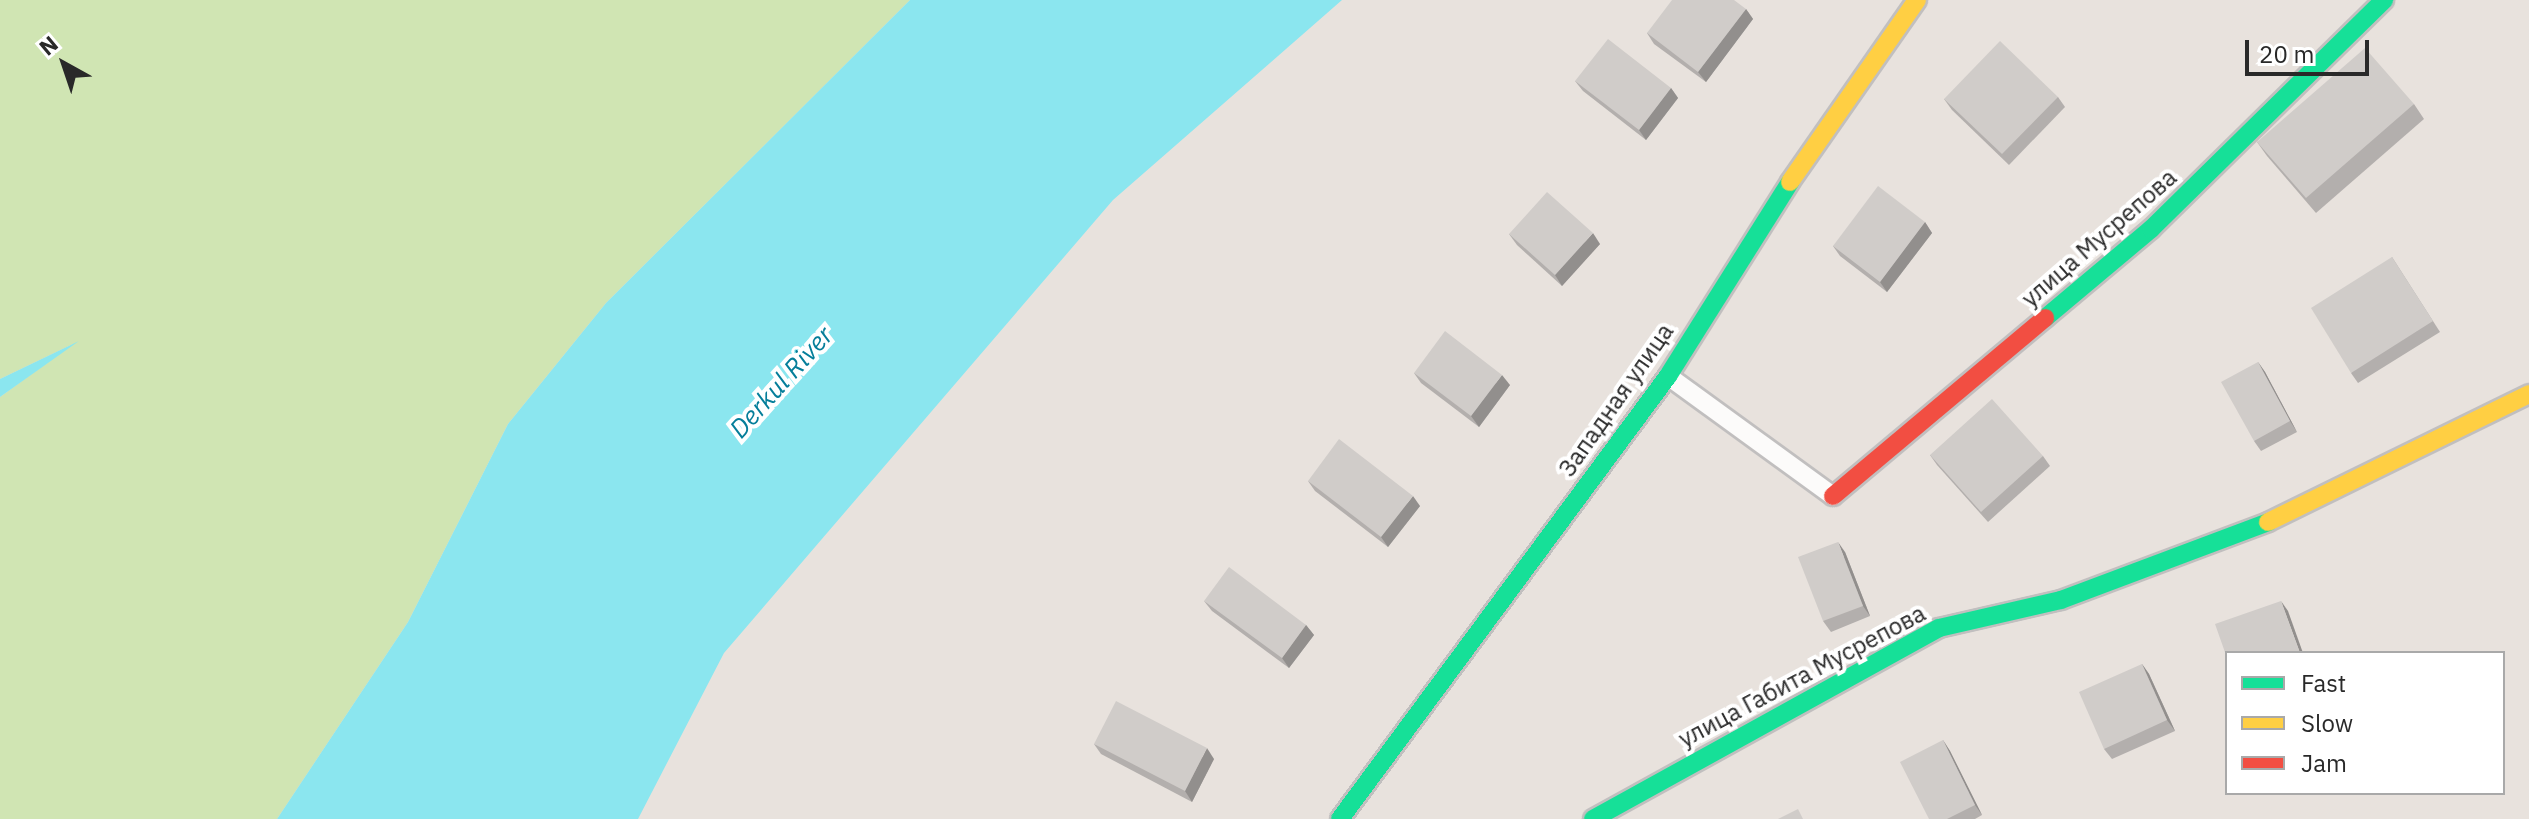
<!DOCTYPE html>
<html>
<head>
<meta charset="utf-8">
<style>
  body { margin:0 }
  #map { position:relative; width:2529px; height:819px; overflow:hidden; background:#e8e2dd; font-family:"IBM Plex Sans",sans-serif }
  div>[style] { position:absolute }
  .green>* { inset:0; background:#d0e5b3 }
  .water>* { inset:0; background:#8be6ef }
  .roads { filter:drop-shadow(2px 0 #c1bfbf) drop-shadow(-2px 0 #c1bfbf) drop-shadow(0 2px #c1bfbf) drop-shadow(0 -2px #c1bfbf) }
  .lane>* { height:18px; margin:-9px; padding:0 9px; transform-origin:9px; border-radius:9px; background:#fcfbfa }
  .fast>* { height:18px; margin:-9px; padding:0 9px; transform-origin:9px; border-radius:9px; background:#16e098 }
  .slow>* { height:18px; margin:-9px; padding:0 9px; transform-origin:9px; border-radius:9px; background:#ffcf43 }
  .jam>* { height:18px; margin:-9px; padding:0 9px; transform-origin:9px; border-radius:9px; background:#f24e42 }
  .wall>* { inset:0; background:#b3afad }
  .shaded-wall>* { inset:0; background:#928f8d }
  .building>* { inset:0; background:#d0ccc9 }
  span { translate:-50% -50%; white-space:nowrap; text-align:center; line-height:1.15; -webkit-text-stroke:8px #fff; paint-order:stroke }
  .street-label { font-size:24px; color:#292929 }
  .water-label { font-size:26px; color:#057e9a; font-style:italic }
  .legend { position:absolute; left:2225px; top:651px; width:280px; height:144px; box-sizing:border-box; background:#fff; border:2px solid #a9a9a9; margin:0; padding:10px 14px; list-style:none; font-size:24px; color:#292929 }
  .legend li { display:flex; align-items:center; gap:16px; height:40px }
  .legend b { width:40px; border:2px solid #a9a9a9 }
  .north { position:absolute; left:24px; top:24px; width:80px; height:80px; -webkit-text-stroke:6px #fff; paint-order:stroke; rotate:320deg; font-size:22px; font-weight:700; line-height:32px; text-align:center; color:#292929 }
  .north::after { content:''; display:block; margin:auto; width:28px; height:36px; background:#292929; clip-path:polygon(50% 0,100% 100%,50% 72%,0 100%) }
  .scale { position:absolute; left:2245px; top:40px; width:124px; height:36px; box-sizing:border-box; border:4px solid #292929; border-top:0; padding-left:10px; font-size:24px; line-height:28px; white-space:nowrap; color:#292929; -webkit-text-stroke:6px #fff; paint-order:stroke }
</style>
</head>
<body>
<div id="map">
  <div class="green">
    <div style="clip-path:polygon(0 0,910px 0,606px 303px,508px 424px,408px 622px,277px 819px,0 819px,0 397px,73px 344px,0 379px)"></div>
  </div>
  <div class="water">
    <div style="clip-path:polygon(910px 0,1342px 0,1113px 200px,724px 653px,638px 819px,277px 819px,408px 622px,508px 424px,606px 303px)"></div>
    <div style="clip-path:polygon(79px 341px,0 397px,0 379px)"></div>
  </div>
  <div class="roads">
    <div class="lane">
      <div style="left:1668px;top:376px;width:204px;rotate:36deg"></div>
    </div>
    <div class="fast">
      <div style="left:2045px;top:318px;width:138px;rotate:-40deg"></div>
      <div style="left:2151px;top:229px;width:327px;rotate:-44.5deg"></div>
      <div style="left:1340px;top:819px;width:551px;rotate:-53.48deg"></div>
      <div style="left:1668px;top:376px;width:229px;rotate:-57.8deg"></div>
      <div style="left:1593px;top:819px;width:395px;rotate:-28.9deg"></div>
      <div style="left:1939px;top:628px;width:125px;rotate:-12.9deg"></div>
      <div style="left:2061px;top:600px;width:221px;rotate:-20.6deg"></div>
    </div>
    <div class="slow">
      <div style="left:1790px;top:182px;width:222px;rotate:-55.1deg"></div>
      <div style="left:2268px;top:522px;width:291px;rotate:-26.1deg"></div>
    </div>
    <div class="jam">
      <div style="left:1833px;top:496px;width:277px;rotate:-40deg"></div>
    </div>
  </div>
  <div class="wall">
    <div style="clip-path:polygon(1746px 9px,1753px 19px,1706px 82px,1654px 44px,1647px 33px)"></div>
    <div style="clip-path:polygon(1575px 81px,1671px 88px,1678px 98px,1646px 140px,1583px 91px)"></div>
    <div style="clip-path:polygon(2058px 97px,2065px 107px,2009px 165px,1952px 110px,1944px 99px)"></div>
    <div style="clip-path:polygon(2414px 104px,2424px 119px,2316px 213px,2267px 156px,2257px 142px)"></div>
    <div style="clip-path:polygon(1925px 222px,1932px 233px,1887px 292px,1840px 256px,1833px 246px)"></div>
    <div style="clip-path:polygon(1509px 234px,1600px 244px,1562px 286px,1517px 245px)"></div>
    <div style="clip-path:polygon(2392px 257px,2440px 332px,2358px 383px,2351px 373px)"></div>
    <div style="clip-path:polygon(2258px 362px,2265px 372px,2297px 432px,2261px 451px,2254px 441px)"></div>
    <div style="clip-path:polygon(1414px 373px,1510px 385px,1479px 427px,1421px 383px)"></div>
    <div style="clip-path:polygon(1930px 455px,2043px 456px,2050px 466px,1988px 522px,1937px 465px)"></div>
    <div style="clip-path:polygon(1308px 481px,1420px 506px,1388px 547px,1315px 491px)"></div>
    <div style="clip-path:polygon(1845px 552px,1870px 616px,1831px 632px,1823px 621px)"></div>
    <div style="clip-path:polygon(1204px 601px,1306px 625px,1314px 635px,1289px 668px,1212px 611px)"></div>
    <div style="clip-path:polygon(2142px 664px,2149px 674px,2175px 731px,2112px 759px,2104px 749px)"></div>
    <div style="clip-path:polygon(1943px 740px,1950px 751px,1982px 815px,1975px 819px,1929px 819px)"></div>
    <div style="clip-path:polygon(1094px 744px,1214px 759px,1192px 802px,1101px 754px)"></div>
  </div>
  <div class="shaded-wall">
    <div style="clip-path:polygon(1746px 9px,1753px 19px,1706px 82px,1698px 72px)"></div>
    <div style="clip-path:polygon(1671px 88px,1678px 98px,1646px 140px,1639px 130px)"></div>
    <div style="clip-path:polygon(1925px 222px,1932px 233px,1887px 292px,1880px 282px)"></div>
    <div style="clip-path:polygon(1593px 233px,1600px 244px,1562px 286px,1555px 275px)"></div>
    <div style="clip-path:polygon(2258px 362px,2265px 372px,2297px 432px,2290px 421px)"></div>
    <div style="clip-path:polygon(1502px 375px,1510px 385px,1479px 427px,1471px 416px)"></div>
    <div style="clip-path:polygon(1413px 496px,1420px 506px,1388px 547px,1381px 537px)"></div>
    <div style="clip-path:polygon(1838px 542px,1845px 552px,1870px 616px,1863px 606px)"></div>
    <div style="clip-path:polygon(2281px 601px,2288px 611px,2303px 653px,2300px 653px)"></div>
    <div style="clip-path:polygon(1306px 625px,1314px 635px,1289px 668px,1282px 658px)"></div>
    <div style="clip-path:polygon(2142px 664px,2149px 674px,2175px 731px,2167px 720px)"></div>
    <div style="clip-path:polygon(1943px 740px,1950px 751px,1982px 815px,1975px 805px)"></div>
    <div style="clip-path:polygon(1207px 748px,1214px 759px,1192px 802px,1185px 791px)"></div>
  </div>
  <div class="building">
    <div style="clip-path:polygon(1672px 0,1734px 0,1746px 9px,1698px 72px,1647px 33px)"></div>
    <div style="clip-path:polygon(1608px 39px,1671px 88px,1639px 130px,1575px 81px)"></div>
    <div style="clip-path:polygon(2000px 41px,2058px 97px,2002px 154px,1944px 99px)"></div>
    <div style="clip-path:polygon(2365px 48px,2414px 104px,2306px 198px,2257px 142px)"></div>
    <div style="clip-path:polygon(1878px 186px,1925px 222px,1880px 282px,1833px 246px)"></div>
    <div style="clip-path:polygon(1547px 192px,1593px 233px,1555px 275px,1509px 234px)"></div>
    <div style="clip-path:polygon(2392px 257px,2433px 321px,2351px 373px,2311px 308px)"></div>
    <div style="clip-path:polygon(1445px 331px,1502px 375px,1471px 416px,1414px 373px)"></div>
    <div style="clip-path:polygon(2258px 362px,2290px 421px,2254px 441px,2221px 382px)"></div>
    <div style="clip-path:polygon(1992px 399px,2043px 456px,1981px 512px,1930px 455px)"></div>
    <div style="clip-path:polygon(1339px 439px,1413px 496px,1381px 537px,1308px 481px)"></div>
    <div style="clip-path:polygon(1838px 542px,1863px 606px,1823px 621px,1798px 557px)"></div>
    <div style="clip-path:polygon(1229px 567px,1306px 625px,1282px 658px,1204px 601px)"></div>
    <div style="clip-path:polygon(2281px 601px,2300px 653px,2227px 653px,2227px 658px,2215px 624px)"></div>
    <div style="clip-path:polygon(2142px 664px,2167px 720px,2104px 749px,2079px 692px)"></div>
    <div style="clip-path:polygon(1116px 701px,1207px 748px,1185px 791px,1094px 744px)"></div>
    <div style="clip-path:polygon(1943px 740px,1975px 805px,1947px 819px,1929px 819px,1900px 762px)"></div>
    <div style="clip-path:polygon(1798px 809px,1803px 819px,1778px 819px)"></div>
  </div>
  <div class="street-label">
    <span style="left:2099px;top:238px;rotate:-41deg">улица Мусрепова</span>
    <span style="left:1616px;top:400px;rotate:-55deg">Западная улица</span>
    <span style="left:1802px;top:676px;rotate:-28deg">улица Габита Мусрепова</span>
  </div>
  <div class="water-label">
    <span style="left:781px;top:382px;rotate:-48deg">Derkul River</span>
  </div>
  <ul class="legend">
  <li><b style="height:10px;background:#16e098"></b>Fast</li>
  <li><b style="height:10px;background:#ffcf43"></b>Slow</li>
  <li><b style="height:10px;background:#f24e42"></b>Jam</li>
  </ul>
  <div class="north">N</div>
  <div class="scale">20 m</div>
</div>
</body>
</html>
